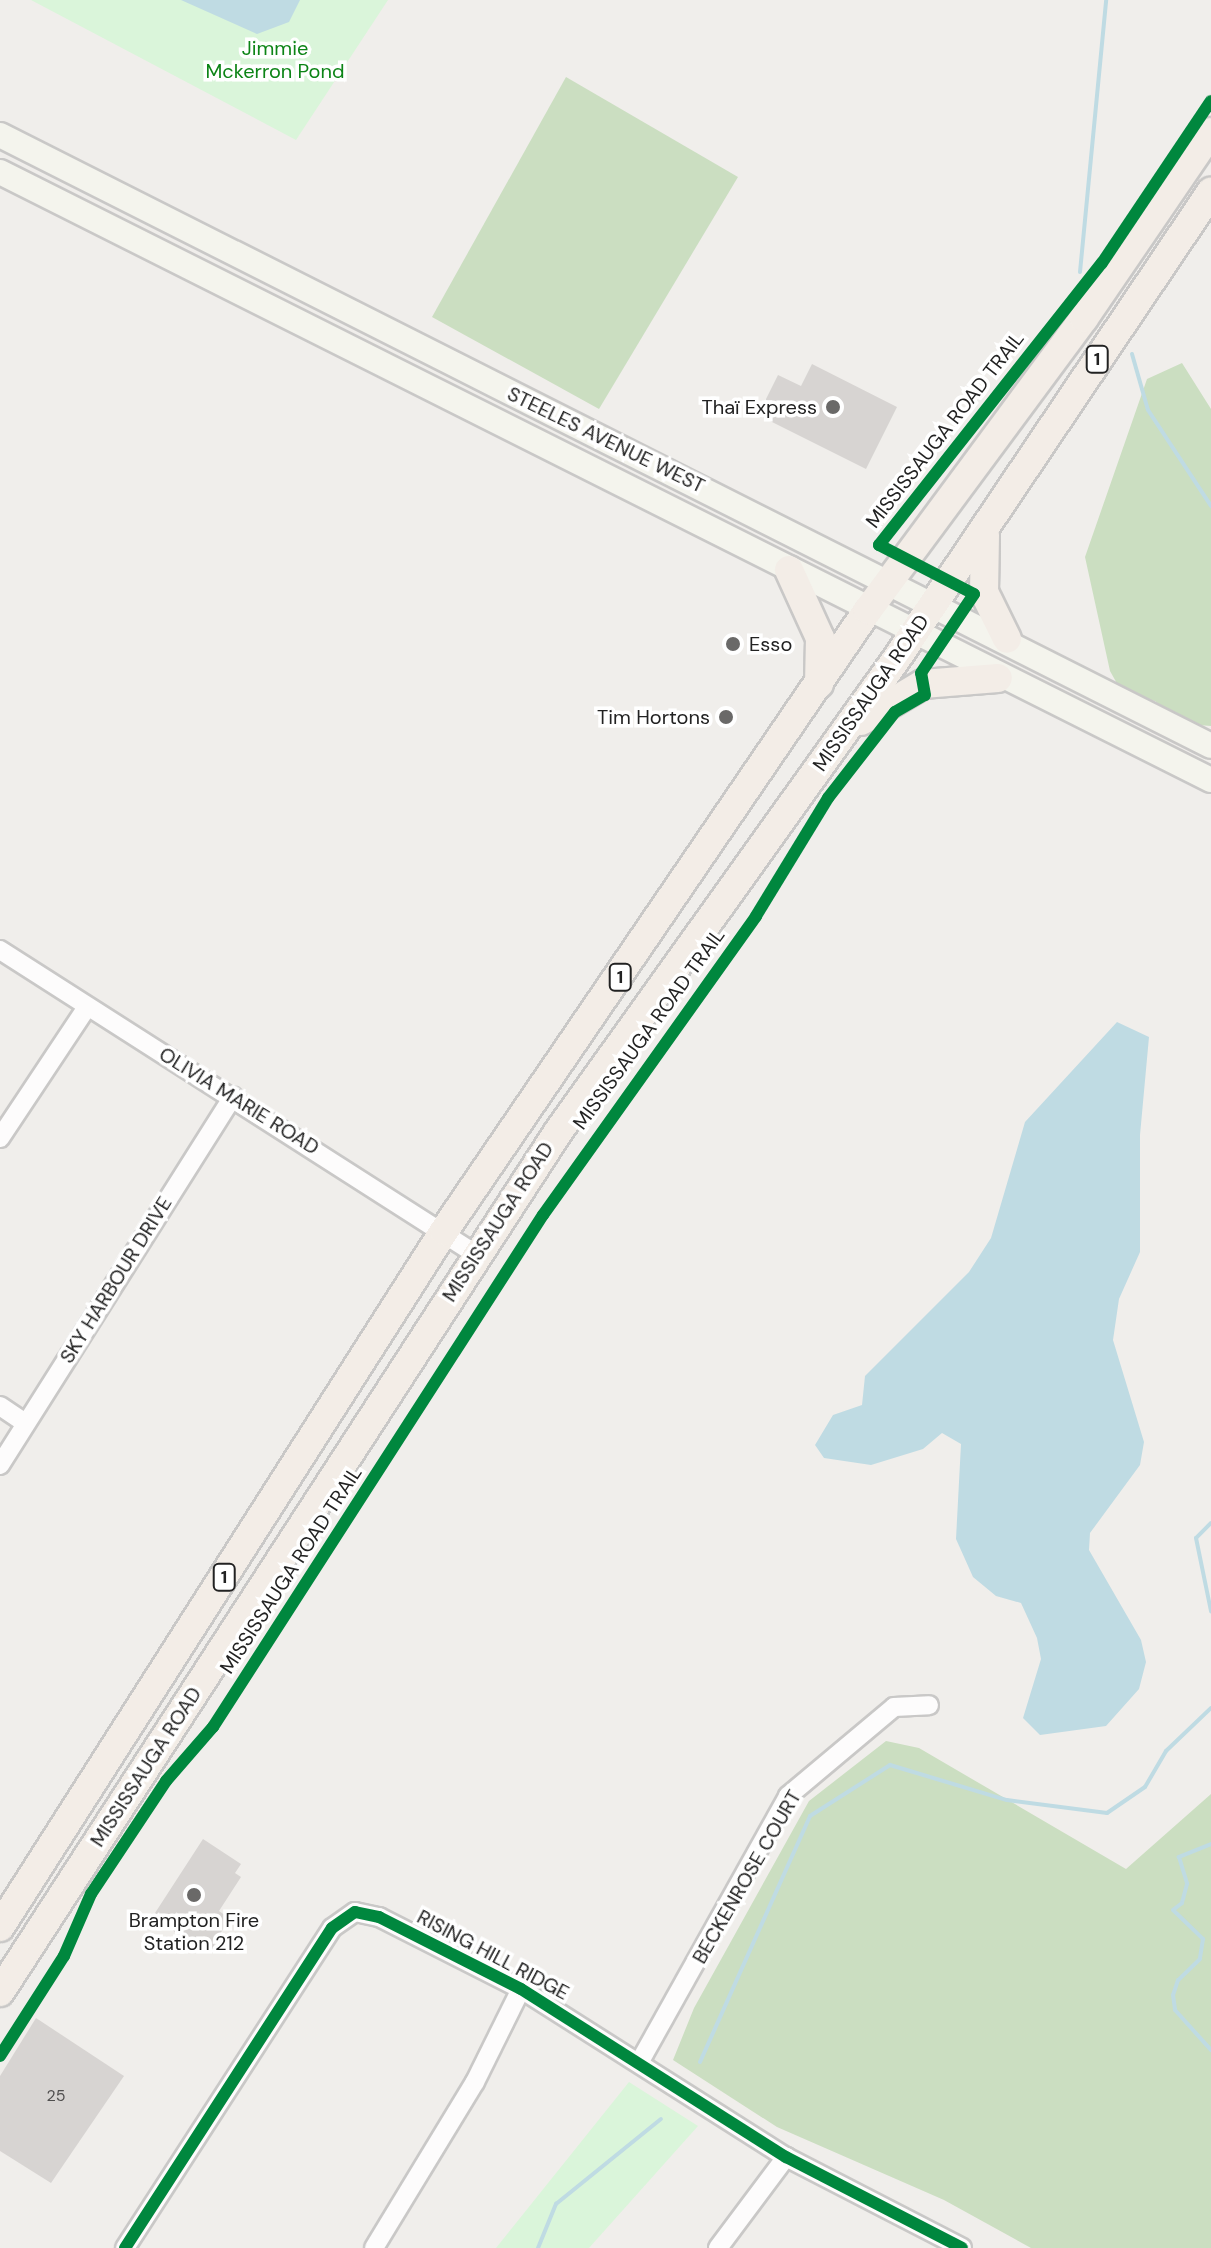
<!DOCTYPE html>
<html>
<head>
<meta charset="utf-8">
<style>
  body { margin:0 }
  #map { position:relative; width:1211px; height:2248px; overflow:hidden; background:#f0eeeb; font-family:"DM Sans",sans-serif }
  div>[style] { position:absolute }
  .forest>* { inset:0; background:#cbdec1 }
  .park>* { inset:0; background:#daf5da }
  .water>* { inset:0; background:#bfdbe3 }
  .stream>* { height:4px; margin:-2px; padding:0 2px; transform-origin:2px; border-radius:2px; background:#bfdbe3 }
  .building>* { inset:0; background:#d7d4d2 }
  .roads { filter:drop-shadow(2px 0 #c9c8c7) drop-shadow(-2px 0 #c9c8c7) drop-shadow(0 2px #c9c8c7) drop-shadow(0 -2px #c9c8c7) }
  .minor>* { height:18px; margin:-9px; padding:0 9px; transform-origin:9px; border-radius:9px; background:#fdfcfc }
  .secondary>* { height:24px; margin:-12px; padding:0 12px; transform-origin:12px; border-radius:12px; background:#f4f4ed }
  .primary>* { height:28px; margin:-14px; padding:0 14px; transform-origin:14px; border-radius:14px; background:#f3ede7 }
  .cycleway>* { height:12px; margin:-6px; padding:0 6px; transform-origin:6px; border-radius:6px; background:#00873e }
  .dots>* { width:22px; height:22px; translate:-50% -50%; box-sizing:border-box; border:4px solid #fff; border-radius:50% }
  span { translate:-50% -50%; white-space:nowrap; text-align:center; line-height:1.15; -webkit-text-stroke:7px #fff; paint-order:stroke }
  .number-label { font-size:16px; color:#4f4e4e }
  .number-label span { -webkit-text-stroke-width:0 }
  .shield-label span { padding:2px 6px; background:#fff; border:2px solid; border-radius:6px; -webkit-text-stroke-width:0 }
  .shield-label { font-size:18px; color:#222; font-weight:700 }
  .park-label { font-size:20px; color:#0c8416 }
  .poi-label { font-size:20px; color:#222 }
  .right { translate:-100% -50%; text-align:right }
  .left { translate:0 -50%; text-align:left }
  .street-label { font-size:20px; color:#222 }
</style>
</head>
<body>
<div id="map">
  <div class="forest">
    <div style="clip-path:polygon(566px 77px,738px 177px,599px 409px,432px 317px)"></div>
    <div style="clip-path:polygon(1182px 363px,1211px 409px,1211px 726px,1185px 724px,1155px 701px,1124px 696px,1110px 671px,1085px 557px,1147px 379px)"></div>
    <div style="clip-path:polygon(886px 1741px,919px 1748px,1126px 1869px,1211px 1794px,1211px 2248px,1031px 2248px,944px 2200px,777px 2127px,673px 2060px,694px 2008px,809px 1801px)"></div>
  </div>
  <div class="park">
    <div style="clip-path:polygon(31px 0,388px 0,296px 140px)"></div>
    <div style="clip-path:polygon(629px 2082px,698px 2126px,589px 2248px,496px 2248px)"></div>
  </div>
  <div class="water">
    <div style="clip-path:polygon(181px 0,300px 0,289px 22px,257px 34px)"></div>
    <div style="clip-path:polygon(1117px 1022px,1149px 1037px,1140px 1135px,1140px 1252px,1119px 1299px,1113px 1340px,1144px 1442px,1140px 1465px,1090px 1533px,1089px 1550px,1141px 1640px,1146px 1662px,1139px 1689px,1106px 1726px,1040px 1735px,1023px 1718px,1041px 1659px,1037px 1638px,1021px 1603px,996px 1596px,973px 1577px,956px 1539px,961px 1444px,942px 1433px,923px 1449px,871px 1465px,824px 1458px,815px 1445px,833px 1415px,862px 1405px,865px 1376px,969px 1272px,991px 1238px,1025px 1122px)"></div>
  </div>
  <div class="stream">
    <div style="left:1080px;top:272px;width:273px;rotate:-84.5deg"></div>
    <div style="left:1132px;top:354px;width:58px;rotate:74.1deg"></div>
    <div style="left:1148px;top:410px;width:115px;rotate:56.7deg"></div>
    <div style="left:1211px;top:1523px;width:21px;rotate:135deg"></div>
    <div style="left:1196px;top:1538px;width:75px;rotate:78.4deg"></div>
    <div style="left:1211px;top:1844px;width:35px;rotate:158deg"></div>
    <div style="left:1179px;top:1857px;width:28px;rotate:73deg"></div>
    <div style="left:1187px;top:1884px;width:20px;rotate:105deg"></div>
    <div style="left:1182px;top:1903px;width:11px;rotate:142deg"></div>
    <div style="left:1173px;top:1910px;width:42px;rotate:44deg"></div>
    <div style="left:1203px;top:1939px;width:20px;rotate:99deg"></div>
    <div style="left:1200px;top:1959px;width:30px;rotate:136deg"></div>
    <div style="left:1178px;top:1980px;width:16px;rotate:108deg"></div>
    <div style="left:1173px;top:1995px;width:15px;rotate:82deg"></div>
    <div style="left:1175px;top:2010px;width:54px;rotate:48deg"></div>
    <div style="left:700px;top:2062px;width:269px;rotate:-65.9deg"></div>
    <div style="left:810px;top:1816px;width:95px;rotate:-32.5deg"></div>
    <div style="left:890px;top:1765px;width:122px;rotate:16.7deg"></div>
    <div style="left:1007px;top:1800px;width:101px;rotate:7.4deg"></div>
    <div style="left:1107px;top:1813px;width:46px;rotate:-34.4deg"></div>
    <div style="left:1145px;top:1787px;width:42px;rotate:-59.7deg"></div>
    <div style="left:1166px;top:1751px;width:62px;rotate:-43.7deg"></div>
    <div style="left:538px;top:2248px;width:48px;rotate:-67.8deg"></div>
    <div style="left:556px;top:2204px;width:135px;rotate:-39deg"></div>
  </div>
  <div class="building">
    <div style="clip-path:polygon(812px 364px,897px 407px,866px 469px,758px 415px,778px 375px,801px 386px)"></div>
    <div style="clip-path:polygon(203px 1839px,241px 1864px,235px 1873px,241px 1877px,219px 1911px,229px 1918px,211px 1951px,188px 1936px,184px 1941px,155px 1913px)"></div>
    <div style="clip-path:polygon(36px 2018px,124px 2076px,51px 2183px,0 2151px,0 2076px)"></div>
  </div>
  <div class="roads">
    <div class="minor">
      <div style="left:0;top:950px;width:566px;rotate:32.6deg"></div>
      <div style="left:0;top:1138px;width:157px;rotate:-56.4deg"></div>
      <div style="left:0;top:1406px;width:30px;rotate:34deg"></div>
      <div style="left:0;top:1465px;width:436px;rotate:-57.7deg"></div>
      <div style="left:639px;top:2063px;width:306px;rotate:-60.8deg"></div>
      <div style="left:788px;top:1796px;width:138px;rotate:-40deg"></div>
      <div style="left:894px;top:1707px;width:35px;rotate:-3deg"></div>
      <div style="left:125px;top:2248px;width:381px;rotate:-57.1deg"></div>
      <div style="left:332px;top:1928px;width:28px;rotate:-35deg"></div>
      <div style="left:355px;top:1912px;width:25px;rotate:12deg"></div>
      <div style="left:379px;top:1917px;width:159px;rotate:26.9deg"></div>
      <div style="left:521px;top:1989px;width:314px;rotate:32.4deg"></div>
      <div style="left:786px;top:2157px;width:198px;rotate:27.3deg"></div>
      <div style="left:374px;top:2248px;width:194px;rotate:-58.7deg"></div>
      <div style="left:475px;top:2082px;width:104px;rotate:-63.7deg"></div>
      <div style="left:718px;top:2248px;width:114px;rotate:-53.2deg"></div>
    </div>
    <div class="secondary">
      <div style="left:0;top:135px;width:1356px;rotate:26.77deg"></div>
      <div style="left:0;top:172px;width:1355px;rotate:26.66deg"></div>
    </div>
    <div class="primary">
      <div style="left:985px;top:535px;width:57px;rotate:91deg"></div>
      <div style="left:984px;top:592px;width:52px;rotate:63.9deg"></div>
      <div style="left:789px;top:570px;width:75px;rotate:65.5deg"></div>
      <div style="left:820px;top:638px;width:46px;rotate:91.2deg"></div>
      <div style="left:861px;top:721px;width:72px;rotate:-30.8deg"></div>
      <div style="left:923px;top:684px;width:75px;rotate:-4.6deg"></div>
      <div style="left:0;top:1927px;width:826px;rotate:-57.46deg"></div>
      <div style="left:444px;top:1231px;width:752px;rotate:-55.68deg"></div>
      <div style="left:868px;top:610px;width:363px;rotate:-53.5deg"></div>
      <div style="left:1084px;top:318px;width:225px;rotate:-55.7deg"></div>
      <div style="left:0;top:1992px;width:1025px;rotate:-57.02deg"></div>
      <div style="left:558px;top:1132px;width:579px;rotate:-54.42deg"></div>
      <div style="left:895px;top:661px;width:566px;rotate:-56.03deg"></div>
    </div>
  </div>
  <div class="cycleway">
    <div style="left:0;top:2056px;width:119px;rotate:-57.4deg"></div>
    <div style="left:64px;top:1956px;width:68px;rotate:-66.5deg"></div>
    <div style="left:91px;top:1894px;width:136px;rotate:-56.4deg"></div>
    <div style="left:166px;top:1781px;width:72px;rotate:-49deg"></div>
    <div style="left:213px;top:1727px;width:609px;rotate:-57.2deg"></div>
    <div style="left:543px;top:1215px;width:367px;rotate:-54.5deg"></div>
    <div style="left:756px;top:916px;width:138px;rotate:-58.6deg"></div>
    <div style="left:828px;top:798px;width:109px;rotate:-52.1deg"></div>
    <div style="left:895px;top:712px;width:34px;rotate:-30deg"></div>
    <div style="left:925px;top:695px;width:22px;rotate:-100deg"></div>
    <div style="left:921px;top:673px;width:95px;rotate:-56.1deg"></div>
    <div style="left:974px;top:594px;width:107px;rotate:-152.7deg"></div>
    <div style="left:879px;top:545px;width:360px;rotate:-51.7deg"></div>
    <div style="left:1102px;top:263px;width:195px;rotate:-56.1deg"></div>
    <div style="left:125px;top:2248px;width:381px;rotate:-57.1deg"></div>
    <div style="left:332px;top:1928px;width:28px;rotate:-35deg"></div>
    <div style="left:355px;top:1912px;width:25px;rotate:12deg"></div>
    <div style="left:379px;top:1917px;width:159px;rotate:26.9deg"></div>
    <div style="left:521px;top:1989px;width:314px;rotate:32.4deg"></div>
    <div style="left:786px;top:2157px;width:198px;rotate:27.3deg"></div>
  </div>
  <div class="dots">
    <div style="left:833px;top:407px;background:#6a6968"></div>
    <div style="left:733px;top:644px;background:#6a6968"></div>
    <div style="left:726px;top:717px;background:#6a6968"></div>
    <div style="left:194px;top:1895px;background:#6a6968"></div>
  </div>
  <div class="number-label">
    <span style="left:56px;top:2096px">25</span>
  </div>
  <div class="shield-label">
    <span style="left:1097px;top:359px">1</span>
    <span style="left:620px;top:977px">1</span>
    <span style="left:224px;top:1577px">1</span>
  </div>
  <div class="park-label">
    <span style="left:275px;top:60px">Jimmie<br>Mckerron Pond</span>
  </div>
  <div class="poi-label">
    <span class="right" style="left:817px;top:407px">Thaï Express</span>
    <span class="left" style="left:749px;top:644px">Esso</span>
    <span class="right" style="left:710px;top:717px">Tim Hortons</span>
    <span style="left:194px;top:1932px">Brampton Fire<br>Station 212</span>
  </div>
  <div class="street-label">
    <span style="left:945px;top:430px;rotate:-52deg">MISSISSAUGA ROAD TRAIL</span>
    <span style="left:606px;top:440px;rotate:26deg">STEELES AVENUE WEST</span>
    <span style="left:871px;top:693px;rotate:-55deg">MISSISSAUGA ROAD</span>
    <span style="left:649px;top:1029px;rotate:-54deg">MISSISSAUGA ROAD TRAIL</span>
    <span style="left:239px;top:1101px;rotate:32deg">OLIVIA MARIE ROAD</span>
    <span style="left:498px;top:1222px;rotate:-57deg">MISSISSAUGA ROAD</span>
    <span style="left:116px;top:1280px;rotate:-58deg">SKY HARBOUR DRIVE</span>
    <span style="left:291px;top:1570px;rotate:-57deg">MISSISSAUGA ROAD TRAIL</span>
    <span style="left:146px;top:1767px;rotate:-57deg">MISSISSAUGA ROAD</span>
    <span style="left:747px;top:1877px;rotate:-60deg">BECKENROSE COURT</span>
    <span style="left:493px;top:1955px;rotate:28deg">RISING HILL RIDGE</span>
  </div>
</div>
</body>
</html>
